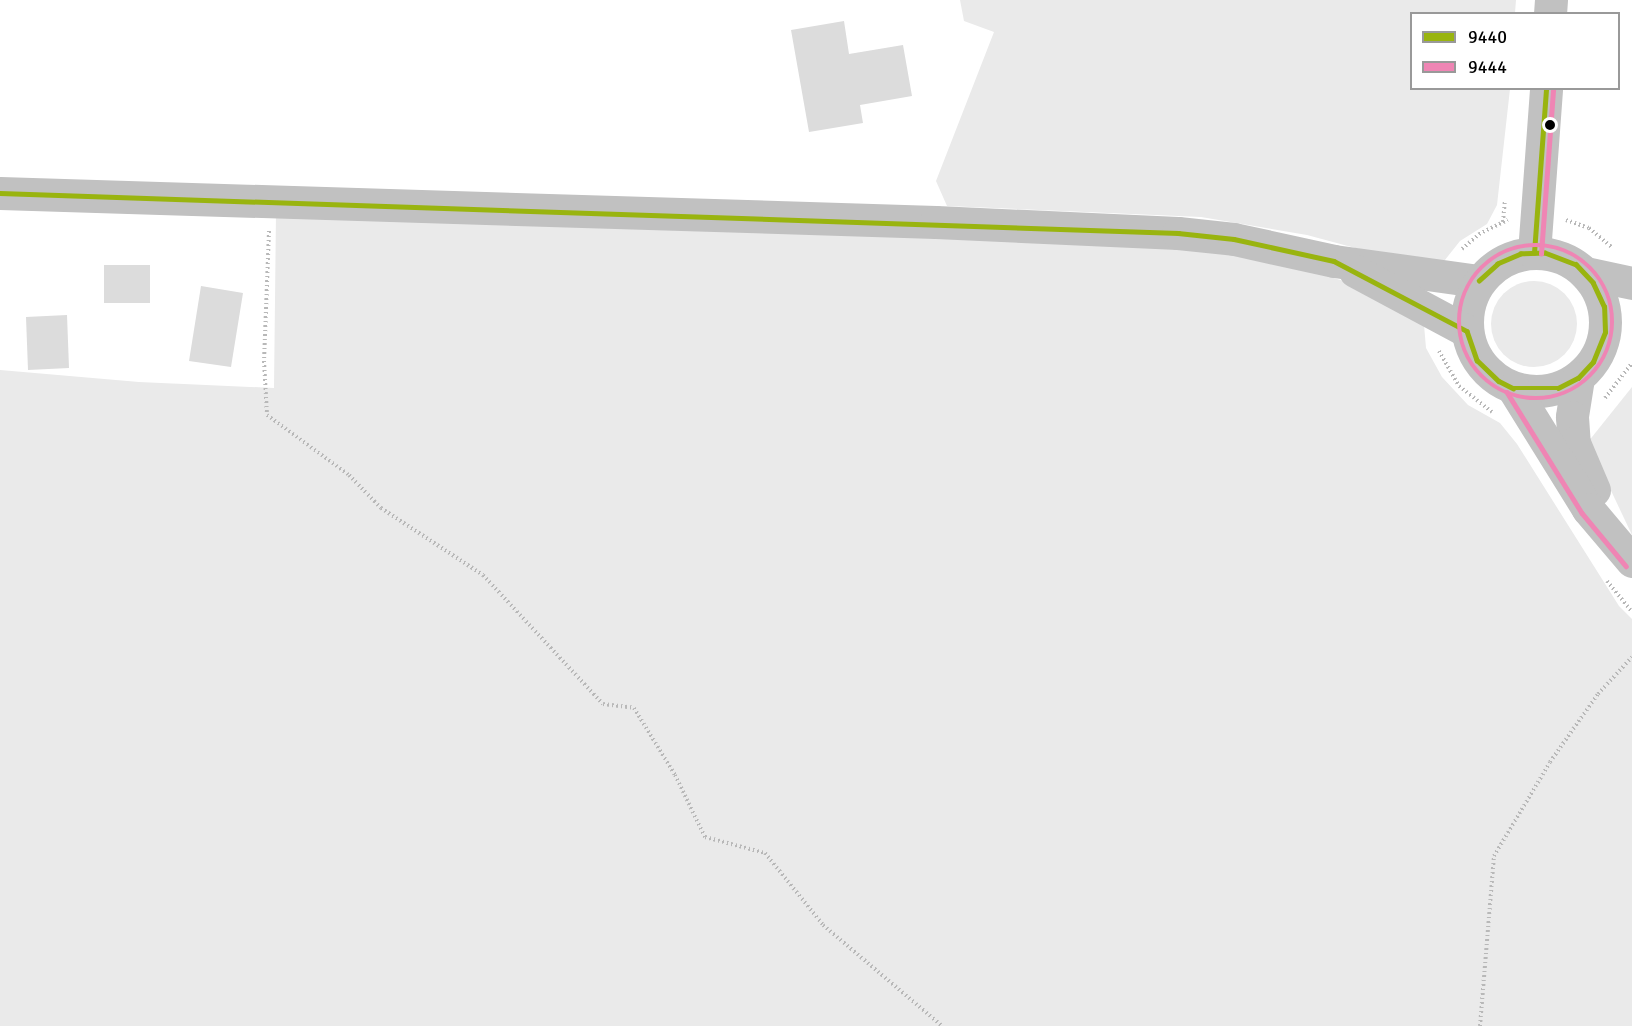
<!DOCTYPE html>
<html>
<head>
<meta charset="utf-8">
<style>
  body { margin:0 }
  #map { position:relative; width:1632px; height:1026px; overflow:hidden; background:#fff; font-family:Signika,sans-serif }
  div>[style] { position:absolute }
  .green>* { inset:0; background:#eaeaea }
  .round { border-radius:50% }
  .building>* { inset:0; background:#dcdcdc }
  .path>* { height:4px; margin-top:-2px; transform-origin:0; background:repeating-linear-gradient(90deg,#b8b8b8 0 1.5px,transparent 0 4.5px) }
  .secondary>* { height:33px; margin:-16.5px; padding:0 16.5px; transform-origin:16.5px; border-radius:16.5px; background:#c1c1c1 }
  .secondary>.ring { margin:-16.5px; padding:0; box-sizing:content-box; background:none; border:33px solid #c1c1c1; border-radius:50% }
  .bus-1>* { height:4.5px; margin:-2.25px; padding:0 2.25px; transform-origin:2.25px; border-radius:2.25px; background:#99b40f }
  .bus-2>* { height:4.5px; margin:-2.25px; padding:0 2.25px; transform-origin:2.25px; border-radius:2.25px; background:#ef85b4 }
  .bus-2>.ring { margin:-2.25px; padding:0; box-sizing:content-box; background:none; border:4.5px solid #ef85b4; border-radius:50% }
  .dots>* { width:16px; height:16px; translate:-50% -50%; box-sizing:border-box; border:3px solid #fff; border-radius:50% }
  span { translate:-50% -50%; white-space:nowrap; text-align:center; line-height:1.15; -webkit-text-stroke:4.5px #fff; paint-order:stroke }
  .legend { position:absolute; left:1410px; top:12px; width:210px; height:78px; box-sizing:border-box; background:#fff; border:2px solid #999; margin:0; padding:8px 10px; list-style:none; font-size:18px; color:#000 }
  .legend li { display:flex; align-items:center; gap:12px; height:30px }
  .legend b { width:30px; border:2px solid #999 }
</style>
</head>
<body>
<div id="map">
  <div class="green">
    <div style="clip-path:polygon(960px 0,1516px 0,1515px 13px,1412px 14px,1412px 88px,1510px 89px,1497px 205px,1487px 224px,1460px 241px,1437px 270px,1307px 235px,1201px 217px,947px 206px,936px 181px,994px 32px,964px 21px)"></div>
    <div style="clip-path:polygon(276px 212px,1101px 242px,1261px 256px,1357px 285px,1423px 313px,1426px 348px,1442px 377px,1468px 405px,1500px 423px,1517px 444px,1619px 606px,1632px 619px,1632px 1026px,0 1026px,0 370px,139px 382px,274px 388px)"></div>
    <div class="round" style="left:1491px;top:281px;width:86px;height:86px"></div>
    <div style="clip-path:polygon(1632px 387px,1632px 535px,1588px 442px)"></div>
  </div>
  <div class="building">
    <div style="clip-path:polygon(844px 21px,849px 54px,903px 45px,912px 96px,860px 105px,863px 123px,809px 132px,791px 30px)"></div>
    <div style="clip-path:polygon(104px 265px,150px 265px,150px 303px,104px 303px)"></div>
    <div style="clip-path:polygon(201px 286px,243px 293px,231px 367px,189px 361px)"></div>
    <div style="clip-path:polygon(67px 315px,69px 368px,28px 370px,26px 317px)"></div>
  </div>
  <div class="path">
    <div style="left:1566px;top:220px;width:24px;rotate:19deg"></div>
    <div style="left:1589px;top:228px;width:31px;rotate:40deg"></div>
    <div style="left:1503px;top:222px;width:22px;rotate:-85deg"></div>
    <div style="left:269px;top:231px;width:130px;rotate:92.2deg"></div>
    <div style="left:264px;top:361px;width:54px;rotate:86.8deg"></div>
    <div style="left:267px;top:415px;width:102px;rotate:36.2deg"></div>
    <div style="left:349px;top:475px;width:46px;rotate:45.9deg"></div>
    <div style="left:381px;top:508px;width:122px;rotate:33.3deg"></div>
    <div style="left:483px;top:575px;width:176px;rotate:47.1deg"></div>
    <div style="left:603px;top:704px;width:31px;rotate:7deg"></div>
    <div style="left:634px;top:708px;width:79px;rotate:58.5deg"></div>
    <div style="left:675px;top:775px;width:69px;rotate:64.2deg"></div>
    <div style="left:705px;top:837px;width:62px;rotate:14.9deg"></div>
    <div style="left:765px;top:853px;width:92px;rotate:51.1deg"></div>
    <div style="left:823px;top:925px;width:156px;rotate:40.3deg"></div>
    <div style="left:1462px;top:249px;width:23px;rotate:-41deg"></div>
    <div style="left:1479px;top:234px;width:32px;rotate:-26deg"></div>
    <div style="left:1439px;top:351px;width:40px;rotate:60.3deg"></div>
    <div style="left:1459px;top:386px;width:42px;rotate:38.2deg"></div>
    <div style="left:1605px;top:398px;width:44px;rotate:-52.4deg"></div>
    <div style="left:1607px;top:581px;width:40px;rotate:51deg"></div>
    <div style="left:1480px;top:1026px;width:171px;rotate:-85.3deg"></div>
    <div style="left:1494px;top:856px;width:109px;rotate:-59.2deg"></div>
    <div style="left:1550px;top:762px;width:83px;rotate:-54.8deg"></div>
    <div style="left:1598px;top:694px;width:50px;rotate:-47.4deg"></div>
  </div>
  <div class="secondary">
    <div style="left:1550px;top:14px;width:14px;rotate:-86deg"></div>
    <div style="left:0;top:193px;width:936px;rotate:1.77deg"></div>
    <div style="left:936px;top:222px;width:242px;rotate:2.6deg"></div>
    <div style="left:1178px;top:233px;width:56px;rotate:6.1deg"></div>
    <div style="left:1234px;top:239px;width:102px;rotate:12.4deg"></div>
    <div style="left:1334px;top:261px;width:146px;rotate:7.9deg"></div>
    <div class="ring" style="left:1467px;top:253px;width:105px;height:105px"></div>
    <div style="left:1534px;top:253px;width:165px;rotate:-85.8deg"></div>
    <div style="left:1355px;top:271px;width:127px;rotate:28.2deg"></div>
    <div style="left:1585px;top:273px;width:48px;rotate:12deg"></div>
    <div style="left:1578px;top:378px;width:39px;rotate:99deg"></div>
    <div style="left:1572px;top:417px;width:26px;rotate:86deg"></div>
    <div style="left:1574px;top:443px;width:51px;rotate:66.9deg"></div>
    <div style="left:1513px;top:388px;width:142px;rotate:58.2deg"></div>
    <div style="left:1588px;top:509px;width:68px;rotate:49.8deg"></div>
  </div>
  <div class="bus-1">
    <div style="left:0;top:193px;width:1179px;rotate:1.94deg"></div>
    <div style="left:1178px;top:233px;width:56px;rotate:6.1deg"></div>
    <div style="left:1234px;top:239px;width:102px;rotate:12.4deg"></div>
    <div style="left:1334px;top:261px;width:150px;rotate:27.8deg"></div>
    <div style="left:1467px;top:331px;width:31px;rotate:71deg"></div>
    <div style="left:1477px;top:360px;width:30px;rotate:44deg"></div>
    <div style="left:1499px;top:381px;width:16px;rotate:27deg"></div>
    <div style="left:1513px;top:388px;width:45px"></div>
    <div style="left:1558px;top:388px;width:22px;rotate:-27deg"></div>
    <div style="left:1578px;top:378px;width:22px;rotate:-47deg"></div>
    <div style="left:1593px;top:362px;width:32px;rotate:-68deg"></div>
    <div style="left:1605px;top:332px;width:25px;rotate:-92deg"></div>
    <div style="left:1604px;top:307px;width:26px;rotate:-115deg"></div>
    <div style="left:1593px;top:283px;width:25px;rotate:-133deg"></div>
    <div style="left:1576px;top:265px;width:33px;rotate:-159deg"></div>
    <div style="left:1545px;top:253px;width:24px;rotate:178deg"></div>
    <div style="left:1521px;top:254px;width:25px;rotate:157deg"></div>
    <div style="left:1498px;top:264px;width:25px;rotate:138deg"></div>
    <div style="left:1534px;top:253px;width:165px;rotate:-85.8deg"></div>
  </div>
  <div class="bus-2">
    <div class="ring" style="left:1459px;top:245px;width:149.5px;height:149.5px"></div>
    <div style="left:1541px;top:254px;width:165px;rotate:-85.8deg"></div>
    <div style="left:1507px;top:392px;width:142px;rotate:58.2deg"></div>
    <div style="left:1582px;top:513px;width:69px;rotate:50.3deg"></div>
  </div>
  <div class="dots">
    <div style="left:1550px;top:125px;background:#000"></div>
  </div>
  <ul class="legend">
  <li><b style="height:8px;background:#99b40f"></b>9440</li>
  <li><b style="height:8px;background:#ef85b4"></b>9444</li>
  </ul>
</div>
</body>
</html>
